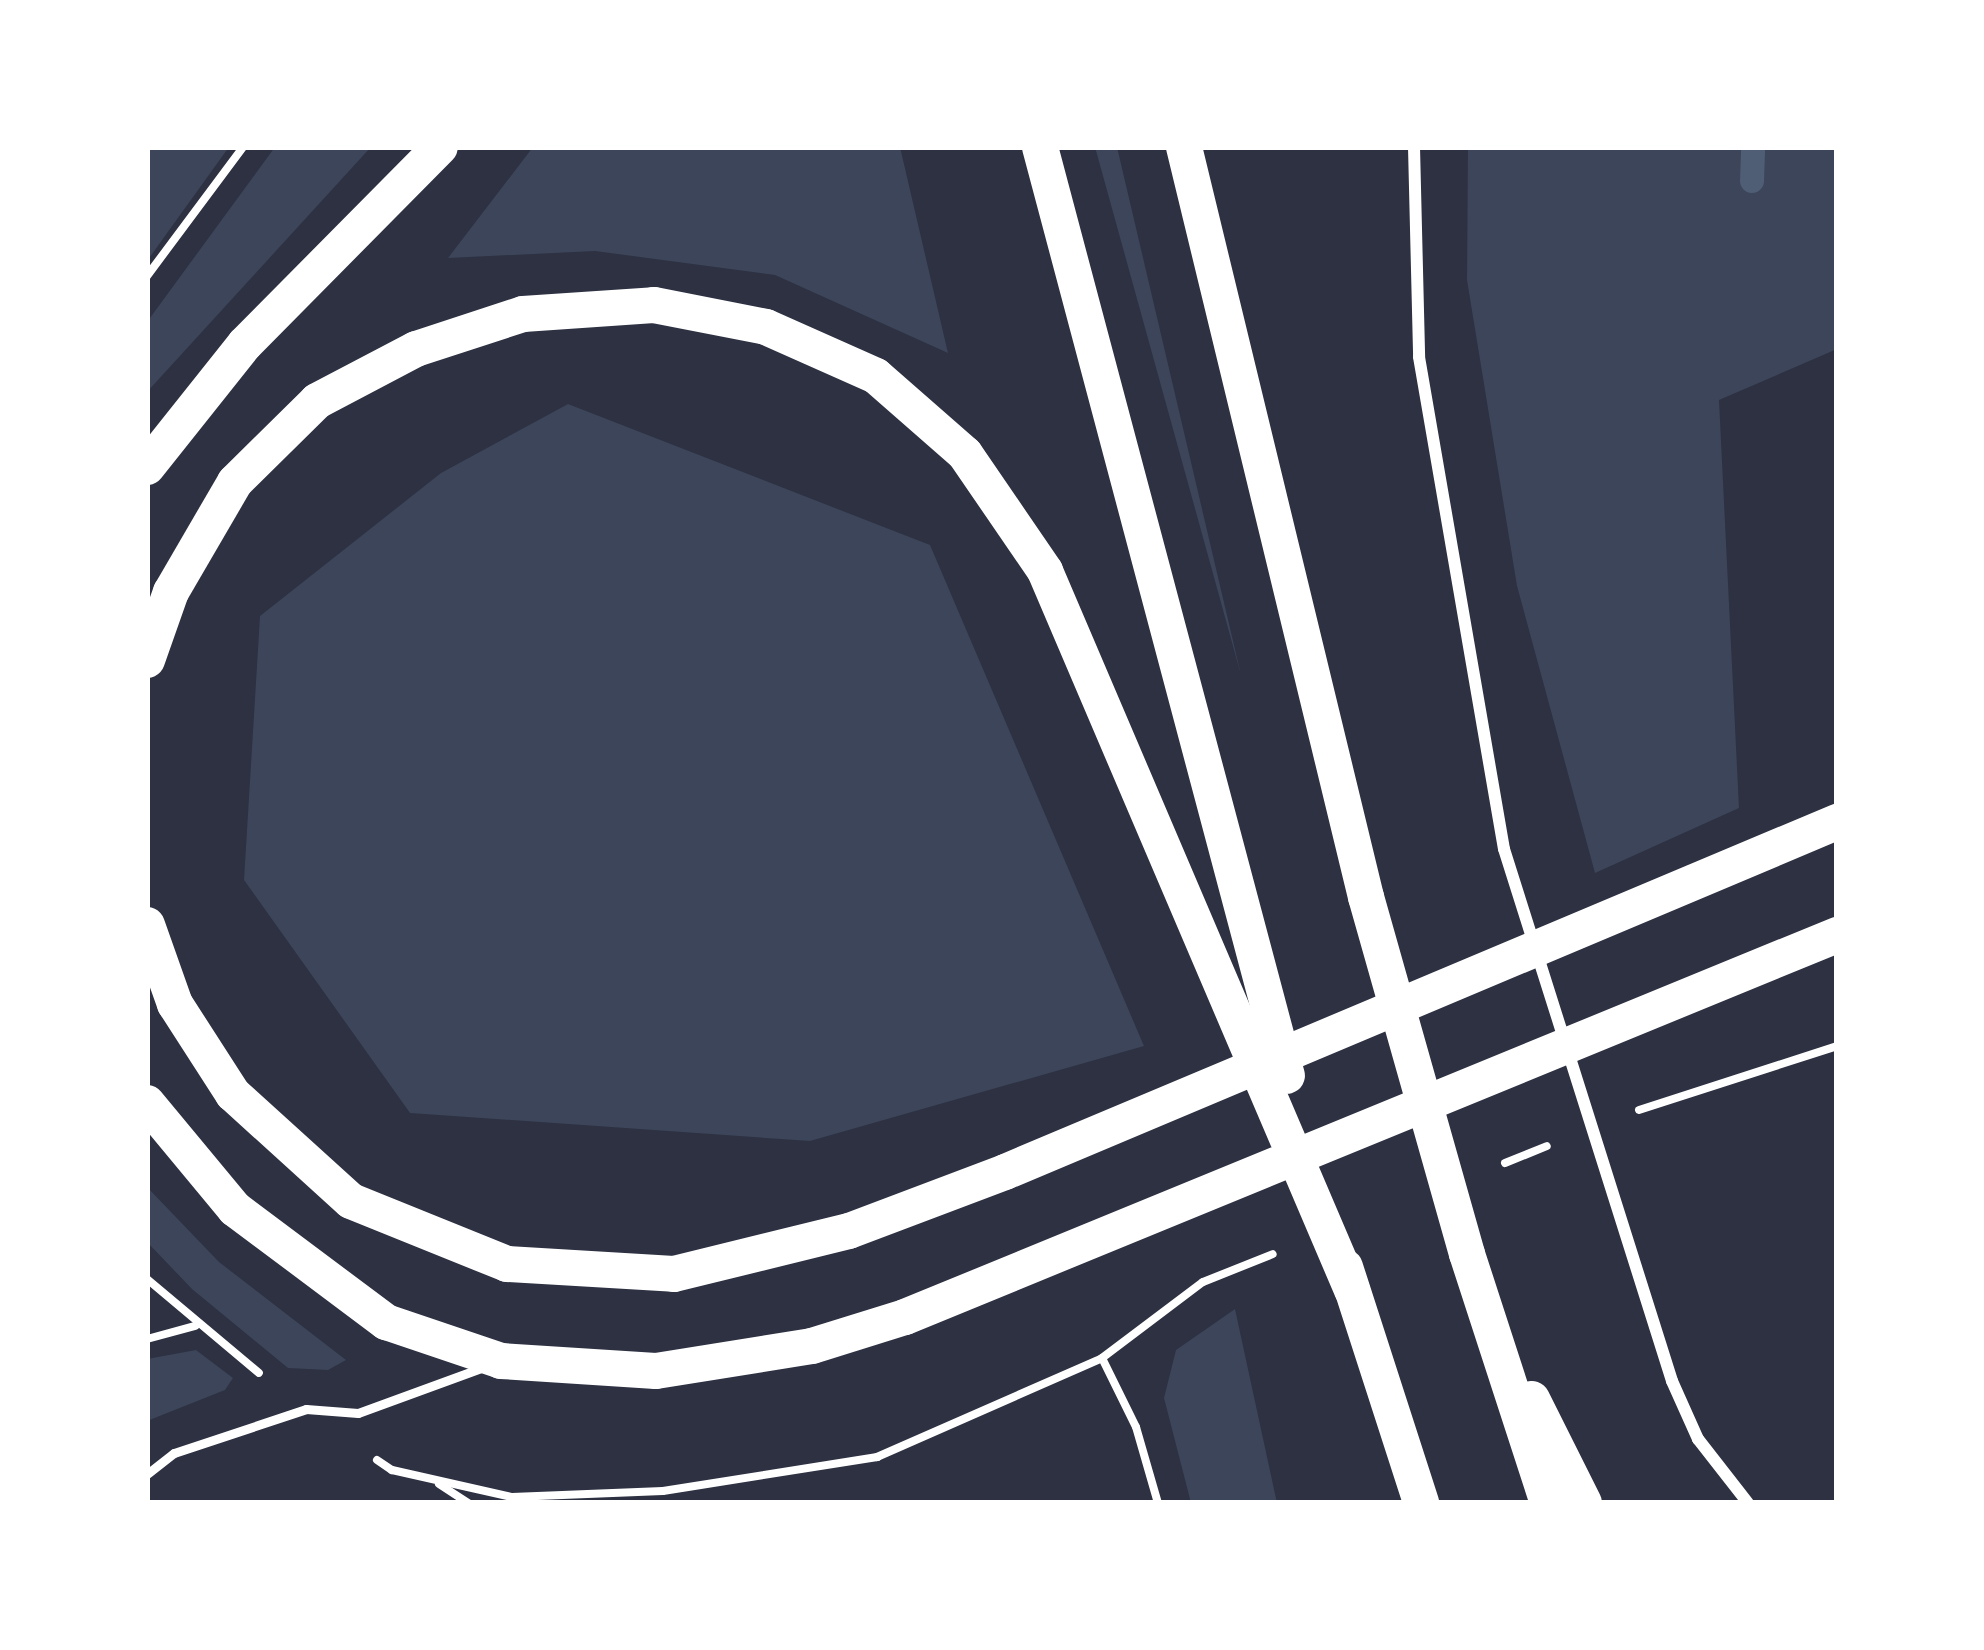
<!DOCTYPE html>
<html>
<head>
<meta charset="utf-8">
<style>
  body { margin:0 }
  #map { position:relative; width:1984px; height:1650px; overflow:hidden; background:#2d3142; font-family:Commissioner,sans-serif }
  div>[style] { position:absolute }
  .green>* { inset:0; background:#3c4559 }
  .stream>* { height:24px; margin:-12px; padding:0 12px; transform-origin:12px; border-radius:12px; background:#4f5d75 }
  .path>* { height:8px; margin:-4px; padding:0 4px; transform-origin:4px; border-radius:4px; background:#fff }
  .service>* { height:9px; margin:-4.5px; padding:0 4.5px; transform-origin:4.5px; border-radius:4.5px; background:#fff }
  .minor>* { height:12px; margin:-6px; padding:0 6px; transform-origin:6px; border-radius:6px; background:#fff }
  .motorway>* { height:36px; margin:-18px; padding:0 18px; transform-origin:18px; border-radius:18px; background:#fff }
  span { translate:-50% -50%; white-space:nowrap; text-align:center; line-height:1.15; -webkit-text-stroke:9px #fff; paint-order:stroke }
  .frame { position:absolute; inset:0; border:150px solid #fff; pointer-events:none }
</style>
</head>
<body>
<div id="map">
  <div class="green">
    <div style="clip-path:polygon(147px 147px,229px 147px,147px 261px)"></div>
    <div style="clip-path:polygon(275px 147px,371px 147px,147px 392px,147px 322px)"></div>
    <div style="clip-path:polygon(533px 147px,900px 147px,948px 353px,775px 275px,595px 251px,448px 258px)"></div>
    <div style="clip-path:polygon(1095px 147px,1117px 147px,1241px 675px)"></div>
    <div style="clip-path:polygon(1468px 147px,1837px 147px,1837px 349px,1719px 400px,1739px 808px,1595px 873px,1517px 586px,1467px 280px)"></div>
    <div style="clip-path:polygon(568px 404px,930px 545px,1144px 1046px,810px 1141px,410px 1113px,244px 880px,260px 616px,441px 473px)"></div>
    <div style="clip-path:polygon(147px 1187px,219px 1262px,346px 1360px,328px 1370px,288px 1368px,192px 1289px,147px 1242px)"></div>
    <div style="clip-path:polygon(1235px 1309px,1277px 1503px,1191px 1503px,1164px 1398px,1176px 1350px)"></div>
    <div style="clip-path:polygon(196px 1350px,233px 1378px,225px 1390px,147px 1421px,147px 1359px)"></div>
  </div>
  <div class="stream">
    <div style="left:1752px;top:181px;width:34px;rotate:-88deg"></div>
  </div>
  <div class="path">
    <div style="left:147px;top:276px;width:161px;rotate:-53.3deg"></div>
    <div style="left:1639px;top:1110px;width:208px;rotate:-17.9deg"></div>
    <div style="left:1505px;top:1163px;width:45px;rotate:-22deg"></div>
    <div style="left:147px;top:1279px;width:146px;rotate:40deg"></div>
    <div style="left:147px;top:1339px;width:50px;rotate:-15.2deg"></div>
    <div style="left:1102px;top:1358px;width:77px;rotate:63.8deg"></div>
    <div style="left:1136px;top:1427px;width:79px;rotate:73.9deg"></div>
    <div style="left:377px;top:1460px;width:18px;rotate:34deg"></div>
    <div style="left:392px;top:1470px;width:123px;rotate:12.7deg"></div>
    <div style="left:512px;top:1497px;width:151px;rotate:-2.3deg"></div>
    <div style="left:663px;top:1491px;width:217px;rotate:-9deg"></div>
    <div style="left:877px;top:1457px;width:246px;rotate:-23.7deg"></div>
    <div style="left:1102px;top:1358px;width:126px;rotate:-37deg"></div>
    <div style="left:1203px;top:1282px;width:75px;rotate:-21.8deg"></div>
    <div style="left:439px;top:1484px;width:35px;rotate:33deg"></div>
  </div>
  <div class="service">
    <div style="left:147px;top:1474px;width:34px;rotate:-38deg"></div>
    <div style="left:174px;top:1453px;width:139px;rotate:-18.4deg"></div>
    <div style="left:306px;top:1409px;width:52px;rotate:4.4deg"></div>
    <div style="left:358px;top:1413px;width:134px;rotate:-20.1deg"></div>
  </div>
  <div class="minor">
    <div style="left:1414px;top:147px;width:210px;rotate:88.6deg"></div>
    <div style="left:1419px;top:357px;width:499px;rotate:80.2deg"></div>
    <div style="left:1504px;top:849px;width:558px;rotate:72.47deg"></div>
    <div style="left:1672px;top:1381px;width:64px;rotate:65.9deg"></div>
    <div style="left:1698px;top:1439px;width:81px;rotate:52deg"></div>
  </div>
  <div class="motorway">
    <div style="left:1040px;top:147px;width:961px;rotate:75.11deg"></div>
    <div style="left:1184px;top:147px;width:772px;rotate:76.36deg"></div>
    <div style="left:1366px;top:897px;width:371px;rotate:74.2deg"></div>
    <div style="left:1467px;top:1254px;width:262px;rotate:72deg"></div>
    <div style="left:147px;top:467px;width:157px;rotate:-51.5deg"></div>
    <div style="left:245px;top:344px;width:277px;rotate:-45.3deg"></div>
    <div style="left:147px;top:660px;width:72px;rotate:-70.6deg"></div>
    <div style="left:171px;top:592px;width:127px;rotate:-59.8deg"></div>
    <div style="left:235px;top:482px;width:115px;rotate:-44.6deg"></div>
    <div style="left:317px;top:401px;width:112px;rotate:-27.7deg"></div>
    <div style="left:416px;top:349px;width:113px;rotate:-18.1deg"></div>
    <div style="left:523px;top:314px;width:131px;rotate:-3.9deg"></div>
    <div style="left:654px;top:305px;width:114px;rotate:11.1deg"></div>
    <div style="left:766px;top:327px;width:120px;rotate:24deg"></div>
    <div style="left:876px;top:376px;width:118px;rotate:41.2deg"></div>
    <div style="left:965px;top:454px;width:142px;rotate:55.6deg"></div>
    <div style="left:1045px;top:571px;width:782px;rotate:66.88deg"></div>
    <div style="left:147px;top:925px;width:84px;rotate:70.5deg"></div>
    <div style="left:175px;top:1004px;width:107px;rotate:57.2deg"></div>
    <div style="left:233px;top:1094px;width:159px;rotate:42.2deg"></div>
    <div style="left:351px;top:1201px;width:168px;rotate:22deg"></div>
    <div style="left:507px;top:1264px;width:167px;rotate:3.4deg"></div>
    <div style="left:674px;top:1274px;width:180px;rotate:-13.8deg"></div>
    <div style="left:849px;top:1231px;width:167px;rotate:-20.7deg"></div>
    <div style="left:1005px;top:1172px;width:903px;rotate:-22.82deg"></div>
    <div style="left:147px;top:1103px;width:138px;rotate:50.3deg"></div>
    <div style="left:235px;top:1209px;width:189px;rotate:36.8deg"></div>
    <div style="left:386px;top:1322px;width:121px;rotate:18.7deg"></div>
    <div style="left:501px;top:1361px;width:155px;rotate:3.7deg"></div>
    <div style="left:656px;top:1371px;width:158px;rotate:-9.1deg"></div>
    <div style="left:812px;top:1346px;width:97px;rotate:-17.3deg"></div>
    <div style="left:905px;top:1317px;width:1007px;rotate:-22.29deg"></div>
    <div style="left:1345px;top:1267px;width:248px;rotate:72.1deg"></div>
    <div style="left:1532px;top:1399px;width:116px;rotate:63.4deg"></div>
  </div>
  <div class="frame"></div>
</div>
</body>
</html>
